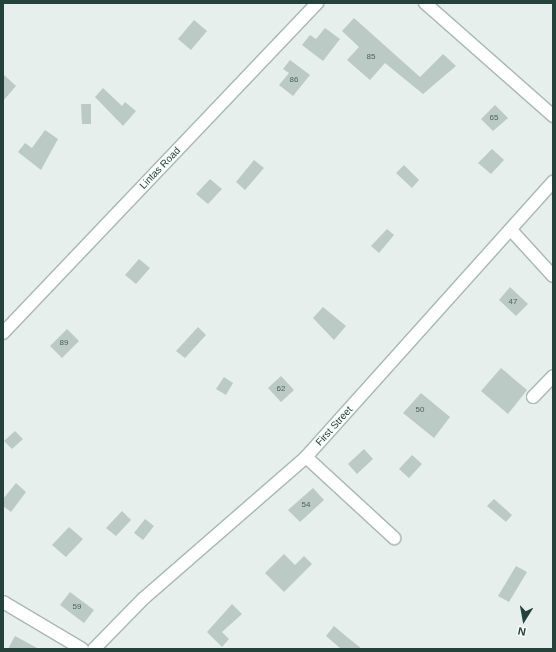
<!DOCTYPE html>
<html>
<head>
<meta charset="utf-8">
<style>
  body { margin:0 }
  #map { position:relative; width:556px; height:652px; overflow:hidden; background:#e6efeb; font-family:Arial,sans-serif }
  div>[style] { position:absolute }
  .building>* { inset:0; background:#bbcac4 }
  .roads { filter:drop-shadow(1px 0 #a8b8b2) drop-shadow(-1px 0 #a8b8b2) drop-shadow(0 1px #a8b8b2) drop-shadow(0 -1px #a8b8b2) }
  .street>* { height:12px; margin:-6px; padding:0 6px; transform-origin:6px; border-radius:6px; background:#fff }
  .secondary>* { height:12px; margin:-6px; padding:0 6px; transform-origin:6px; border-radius:6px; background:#fff }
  span { translate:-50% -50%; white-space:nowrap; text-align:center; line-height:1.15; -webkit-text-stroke:3.5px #f7fbf9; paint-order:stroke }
  .number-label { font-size:8px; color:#4a645c }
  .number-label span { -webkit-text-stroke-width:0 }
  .street-label { font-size:10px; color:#24423a }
  .frame { position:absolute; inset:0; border:4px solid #24423a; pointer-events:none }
  .north { position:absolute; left:504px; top:600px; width:40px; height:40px; -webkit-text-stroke:3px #f7fbf9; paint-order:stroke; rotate:191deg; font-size:11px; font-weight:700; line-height:16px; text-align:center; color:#24423a }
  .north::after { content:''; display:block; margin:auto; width:14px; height:18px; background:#24423a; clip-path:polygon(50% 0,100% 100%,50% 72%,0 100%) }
</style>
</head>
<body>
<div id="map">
  <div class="building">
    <div style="clip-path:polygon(354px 18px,420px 77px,443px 54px,456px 66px,423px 94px,385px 63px,370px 80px,347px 60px,359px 47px,342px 31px)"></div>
    <div style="clip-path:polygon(194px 20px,207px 31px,191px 50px,178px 39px)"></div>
    <div style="clip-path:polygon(325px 28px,340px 39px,323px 61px,302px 45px,310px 35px,316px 39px)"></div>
    <div style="clip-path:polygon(290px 60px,310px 75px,293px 96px,279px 85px,289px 73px,283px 69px)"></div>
    <div style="clip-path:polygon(3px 74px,16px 86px,3px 101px)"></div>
    <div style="clip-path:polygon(103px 88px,122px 106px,125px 102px,136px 111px,123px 126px,95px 97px)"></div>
    <div style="clip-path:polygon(81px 104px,91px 104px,91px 124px,82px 124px)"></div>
    <div style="clip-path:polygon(495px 105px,508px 118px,493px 131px,481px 119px)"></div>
    <div style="clip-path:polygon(45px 130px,58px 139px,41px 170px,18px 152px,25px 143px,32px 148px)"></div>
    <div style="clip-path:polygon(492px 149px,504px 160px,491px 174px,478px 163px)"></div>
    <div style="clip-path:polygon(254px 160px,264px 168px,245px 190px,236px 182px)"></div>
    <div style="clip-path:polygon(404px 165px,419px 180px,412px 188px,396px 173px)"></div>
    <div style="clip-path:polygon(210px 179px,222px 189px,208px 204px,196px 194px)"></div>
    <div style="clip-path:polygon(387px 229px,394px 235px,379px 253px,371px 246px)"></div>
    <div style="clip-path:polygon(139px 259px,150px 268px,136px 284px,125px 275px)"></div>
    <div style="clip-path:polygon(510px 287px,528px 304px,516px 316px,499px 300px)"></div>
    <div style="clip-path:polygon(323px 307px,346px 326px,334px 340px,313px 318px)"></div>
    <div style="clip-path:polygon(198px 327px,206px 335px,185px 358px,176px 351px)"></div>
    <div style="clip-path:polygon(67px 329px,79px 341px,62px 358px,50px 346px)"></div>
    <div style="clip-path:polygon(501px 368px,527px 390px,508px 414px,481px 391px)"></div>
    <div style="clip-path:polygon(281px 376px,294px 390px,281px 402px,268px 388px)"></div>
    <div style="clip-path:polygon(224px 377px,233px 383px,226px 395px,216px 389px)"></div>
    <div style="clip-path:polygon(421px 393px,450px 417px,434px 438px,403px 413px)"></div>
    <div style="clip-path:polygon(15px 431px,23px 439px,12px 449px,4px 441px)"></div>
    <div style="clip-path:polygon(364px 449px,373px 459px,357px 474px,348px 464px)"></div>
    <div style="clip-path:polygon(412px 455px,422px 464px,409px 478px,399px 469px)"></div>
    <div style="clip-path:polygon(16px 483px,26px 492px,11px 512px,3px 506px,3px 499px)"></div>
    <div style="clip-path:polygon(313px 488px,324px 500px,300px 522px,288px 510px)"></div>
    <div style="clip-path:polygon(494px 499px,512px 515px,506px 522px,487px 506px)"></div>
    <div style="clip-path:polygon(122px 511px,131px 520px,116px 536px,106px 528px)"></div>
    <div style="clip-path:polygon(145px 519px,154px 526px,143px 540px,134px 533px)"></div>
    <div style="clip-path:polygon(69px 527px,83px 539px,66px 557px,52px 545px)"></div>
    <div style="clip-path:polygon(284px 554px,295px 565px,304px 556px,312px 564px,284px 592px,265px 573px)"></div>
    <div style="clip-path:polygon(516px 566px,527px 572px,509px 602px,498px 596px)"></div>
    <div style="clip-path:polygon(70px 592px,94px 610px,84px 623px,60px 605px)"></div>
    <div style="clip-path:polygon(232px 604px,242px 614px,222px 632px,229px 639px,222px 647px,207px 632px)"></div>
    <div style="clip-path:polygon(334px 626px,347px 637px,362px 649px,341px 649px,326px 636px)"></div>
    <div style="clip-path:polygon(15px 636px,39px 649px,8px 649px)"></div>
  </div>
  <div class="roads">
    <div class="street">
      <div style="left:425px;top:3px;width:171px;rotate:41.4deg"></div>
      <div style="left:511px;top:230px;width:62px;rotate:47.6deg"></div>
      <div style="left:3px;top:333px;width:456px;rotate:-46.4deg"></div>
      <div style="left:533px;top:397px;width:29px;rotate:-46deg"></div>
      <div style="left:306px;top:457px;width:120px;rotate:42.6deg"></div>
    </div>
    <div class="secondary">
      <div style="left:3px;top:602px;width:92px;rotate:30.7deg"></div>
      <div style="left:94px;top:649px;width:71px;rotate:-45.6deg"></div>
      <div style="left:144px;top:598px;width:215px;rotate:-41deg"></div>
      <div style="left:306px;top:457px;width:370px;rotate:-48.1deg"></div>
    </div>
  </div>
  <div class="number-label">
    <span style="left:371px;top:57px">85</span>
    <span style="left:294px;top:80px">86</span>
    <span style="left:494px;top:118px">65</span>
    <span style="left:513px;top:302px">47</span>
    <span style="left:64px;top:343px">89</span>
    <span style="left:281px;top:389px">62</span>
    <span style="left:420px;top:410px">50</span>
    <span style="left:306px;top:505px">54</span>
    <span style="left:77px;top:607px">59</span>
  </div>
  <div class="street-label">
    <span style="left:160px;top:168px;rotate:-46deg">Lintas Road</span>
    <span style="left:334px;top:426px;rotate:-48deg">First Street</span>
  </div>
  <div class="frame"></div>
  <div class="north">N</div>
</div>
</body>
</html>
